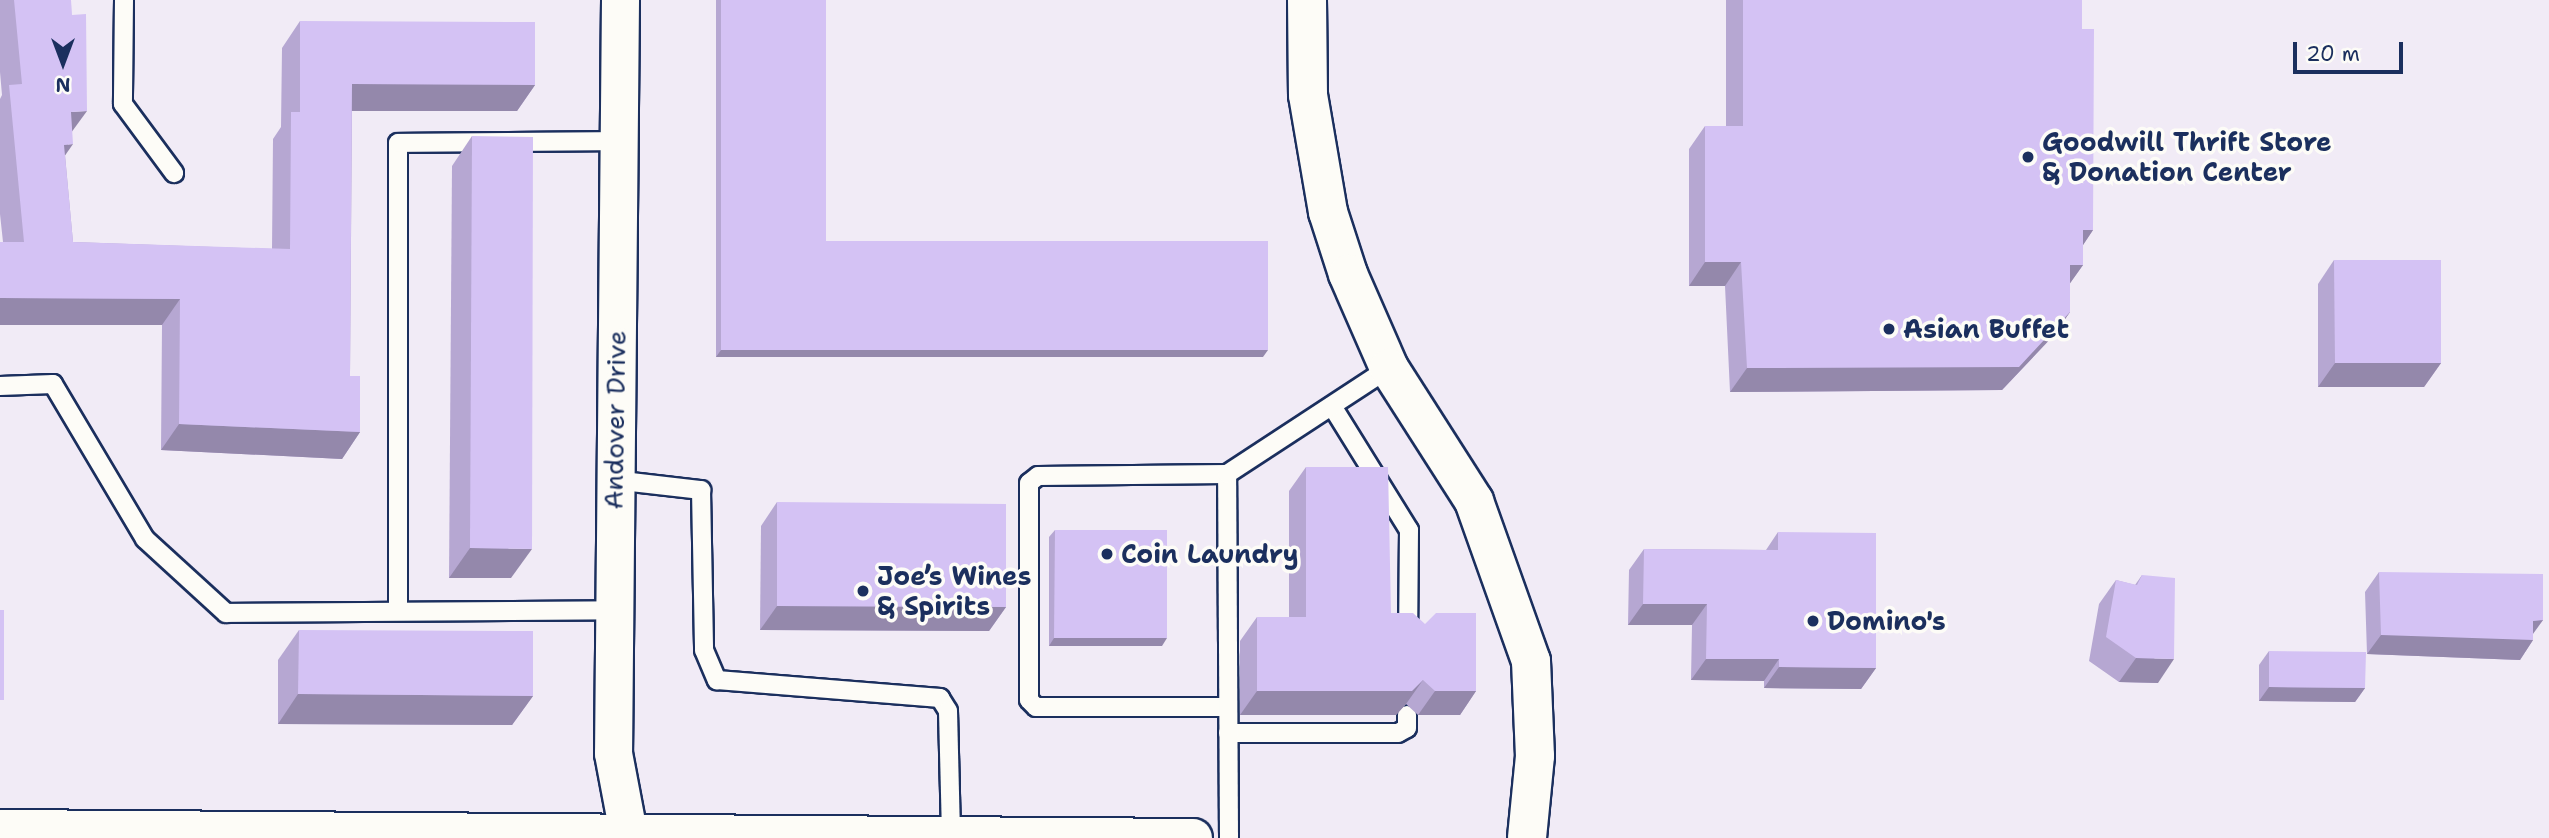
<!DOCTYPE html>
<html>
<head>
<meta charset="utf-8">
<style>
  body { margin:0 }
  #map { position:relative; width:2549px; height:838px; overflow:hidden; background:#f1ebf6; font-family:"Shantell Sans",sans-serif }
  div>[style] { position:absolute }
  .roads { filter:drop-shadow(2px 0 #1b2f5e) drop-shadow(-2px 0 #1b2f5e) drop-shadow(0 2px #1b2f5e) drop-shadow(0 -2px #1b2f5e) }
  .service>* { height:18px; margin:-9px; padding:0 9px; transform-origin:9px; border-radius:9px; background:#fdfcf7 }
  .minor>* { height:37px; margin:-18.5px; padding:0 18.5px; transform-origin:18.5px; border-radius:18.5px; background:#fdfcf7 }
  .tertiary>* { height:38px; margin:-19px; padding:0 19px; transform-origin:19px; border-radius:19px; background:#fdfcf7 }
  .wall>* { inset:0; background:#b6a7d2 }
  .shaded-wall>* { inset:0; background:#9488ab }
  .building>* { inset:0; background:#d4c2f4 }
  .dots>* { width:19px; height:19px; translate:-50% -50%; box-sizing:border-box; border:4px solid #fdfcf7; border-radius:50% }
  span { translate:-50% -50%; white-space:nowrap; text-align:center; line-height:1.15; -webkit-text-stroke:7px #fdfcf7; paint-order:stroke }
  .poi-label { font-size:26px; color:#1b2f5e; font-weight:700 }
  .left { translate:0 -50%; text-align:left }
  .street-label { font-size:26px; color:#1b2f5e }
  .north { position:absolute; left:28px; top:28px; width:70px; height:70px; -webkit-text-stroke:5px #fdfcf7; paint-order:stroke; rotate:180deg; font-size:19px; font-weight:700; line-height:28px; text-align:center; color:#1b2f5e }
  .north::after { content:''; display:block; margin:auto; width:24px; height:32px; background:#1b2f5e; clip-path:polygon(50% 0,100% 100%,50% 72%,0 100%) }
  .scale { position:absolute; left:2293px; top:42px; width:110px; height:32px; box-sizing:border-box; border:4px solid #1b2f5e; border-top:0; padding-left:9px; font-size:21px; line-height:24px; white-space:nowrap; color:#1b2f5e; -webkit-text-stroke:5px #fdfcf7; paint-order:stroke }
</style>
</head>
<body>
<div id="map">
  <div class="roads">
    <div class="service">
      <div style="left:124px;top:0;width:104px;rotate:90.6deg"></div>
      <div style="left:123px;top:104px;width:86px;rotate:53.5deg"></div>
      <div style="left:0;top:386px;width:53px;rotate:-2.2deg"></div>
      <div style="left:53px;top:384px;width:180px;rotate:59.3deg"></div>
      <div style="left:145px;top:539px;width:110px;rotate:42.4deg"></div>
      <div style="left:226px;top:613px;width:387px;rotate:-0.4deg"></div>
      <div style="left:1332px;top:406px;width:146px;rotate:58.2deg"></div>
      <div style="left:1409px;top:530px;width:106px;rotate:90.5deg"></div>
      <div style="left:1227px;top:474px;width:189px;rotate:179.4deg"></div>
      <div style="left:1038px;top:476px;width:11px;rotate:142deg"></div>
      <div style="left:1029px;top:483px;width:217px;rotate:90deg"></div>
      <div style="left:1029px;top:700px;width:10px;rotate:45deg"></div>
      <div style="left:1036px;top:707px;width:192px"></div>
      <div style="left:614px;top:480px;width:88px;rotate:6.6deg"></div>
      <div style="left:701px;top:490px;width:160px;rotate:88.9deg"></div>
      <div style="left:704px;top:650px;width:33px;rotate:67deg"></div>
      <div style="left:717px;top:680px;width:224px;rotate:4.6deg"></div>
      <div style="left:940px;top:698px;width:15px;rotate:58deg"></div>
      <div style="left:948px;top:711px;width:125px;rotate:88.6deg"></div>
      <div style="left:398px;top:611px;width:468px;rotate:-90deg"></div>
      <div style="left:398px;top:143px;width:220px;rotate:-0.5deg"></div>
      <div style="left:1228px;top:733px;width:170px"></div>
      <div style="left:1398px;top:733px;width:10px;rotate:-29deg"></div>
      <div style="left:1407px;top:728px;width:13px;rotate:-90deg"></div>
      <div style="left:1229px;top:838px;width:364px;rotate:-90.3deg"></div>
      <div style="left:1227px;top:474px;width:194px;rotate:-33.2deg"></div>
    </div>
    <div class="minor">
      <div style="left:620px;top:0;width:753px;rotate:90.53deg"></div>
      <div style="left:613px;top:753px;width:86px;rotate:79.3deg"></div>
    </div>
    <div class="tertiary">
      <div style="left:1307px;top:0;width:95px;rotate:89.4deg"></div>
      <div style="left:1308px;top:95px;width:119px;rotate:80.3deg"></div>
      <div style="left:1328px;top:212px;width:65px;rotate:72.1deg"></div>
      <div style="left:1348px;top:274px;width:103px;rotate:66.4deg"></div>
      <div style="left:1389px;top:368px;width:158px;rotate:57.4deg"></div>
      <div style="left:1474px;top:501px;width:170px;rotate:70.4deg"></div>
      <div style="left:1531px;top:661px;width:95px;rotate:87.6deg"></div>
      <div style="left:1535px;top:756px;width:82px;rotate:95.6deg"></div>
      <div style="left:0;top:829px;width:1193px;rotate:0.43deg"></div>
    </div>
  </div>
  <div class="wall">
    <div style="clip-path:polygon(0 0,71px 0,72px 131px,65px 155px,73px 242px,272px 249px,273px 139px,281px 127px,282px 48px,300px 21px,535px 85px,517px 111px,352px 111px,350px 376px,360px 432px,342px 459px,161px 450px,162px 325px,0 325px,0 242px,3px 242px,0 214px,0 99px,2px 95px,0 72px)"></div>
    <div style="clip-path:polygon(716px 0,826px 0,826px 241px,1263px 357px,716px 357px)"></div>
    <div style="clip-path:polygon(1726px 0,2082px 0,2082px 29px,2093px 230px,2083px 245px,2083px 265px,2070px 283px,2070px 312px,2054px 335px,2002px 390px,1730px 392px,1725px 286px,1689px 286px,1689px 149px,1705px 126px,1726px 126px)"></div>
    <div style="clip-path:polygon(472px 136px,511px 578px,449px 578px,452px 166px)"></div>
    <div style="clip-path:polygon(2334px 260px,2441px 363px,2424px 387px,2318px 387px,2318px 284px)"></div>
    <div style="clip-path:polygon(1306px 467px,1391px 613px,1476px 691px,1460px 715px,1418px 715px,1406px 704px,1396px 715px,1240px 715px,1240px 641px,1257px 617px,1289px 617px,1289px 491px)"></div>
    <div style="clip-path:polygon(777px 502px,1006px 607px,989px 631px,760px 630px,761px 526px)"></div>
    <div style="clip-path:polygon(1055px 530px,1162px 646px,1049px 646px,1049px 537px)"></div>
    <div style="clip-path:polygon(1778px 532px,1876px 668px,1861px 689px,1764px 688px,1764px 681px,1691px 680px,1692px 625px,1628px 625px,1629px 570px,1644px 549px,1766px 550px)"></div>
    <div style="clip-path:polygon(2379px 572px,2543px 620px,2533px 634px,2533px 640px,2520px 660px,2367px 654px,2365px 592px)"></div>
    <div style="clip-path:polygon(2142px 575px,2158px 683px,2119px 682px,2089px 661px,2099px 604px,2116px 580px,2135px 585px)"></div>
    <div style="clip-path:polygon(299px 630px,533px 696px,512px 725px,278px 724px,278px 660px)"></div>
    <div style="clip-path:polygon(2269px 651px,2365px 688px,2355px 702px,2259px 701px,2259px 665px)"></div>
  </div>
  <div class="shaded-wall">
    <div style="clip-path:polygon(352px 84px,535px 85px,517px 111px,333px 111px)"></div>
    <div style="clip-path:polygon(87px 111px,68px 137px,71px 112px)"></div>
    <div style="clip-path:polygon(73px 144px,55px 170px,64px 145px)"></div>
    <div style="clip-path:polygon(2083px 230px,2093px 230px,2077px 254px)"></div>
    <div style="clip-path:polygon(1705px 262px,1741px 262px,1725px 286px,1689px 286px)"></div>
    <div style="clip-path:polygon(2070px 265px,2083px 265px,2066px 289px)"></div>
    <div style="clip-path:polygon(0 298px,180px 299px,162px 325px,0 325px)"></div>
    <div style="clip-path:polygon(2070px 312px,2054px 335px,2002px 390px,1730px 392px,1747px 368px)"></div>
    <div style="clip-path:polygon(721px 350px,1268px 350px,1263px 357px,716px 357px)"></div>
    <div style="clip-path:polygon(2335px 363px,2441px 363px,2424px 387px,2318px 387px)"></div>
    <div style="clip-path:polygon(179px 424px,360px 432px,342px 459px,161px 450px)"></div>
    <div style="clip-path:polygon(470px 548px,532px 549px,511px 578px,449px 578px)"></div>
    <div style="clip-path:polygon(1643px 604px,1707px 604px,1692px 625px,1628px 625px)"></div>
    <div style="clip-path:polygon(777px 606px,1006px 607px,989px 631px,760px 630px)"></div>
    <div style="clip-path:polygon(2543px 620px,2529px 639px,2533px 640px,2520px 660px,2367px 654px,2381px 635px)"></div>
    <div style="clip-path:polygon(1054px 638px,1167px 638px,1162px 646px,1049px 646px)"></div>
    <div style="clip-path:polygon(2136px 658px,2174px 659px,2158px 683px,2119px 682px)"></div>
    <div style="clip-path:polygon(1706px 659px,1779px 659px,1764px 681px,1691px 680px)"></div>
    <div style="clip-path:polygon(1779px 667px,1876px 668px,1861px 689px,1764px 688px)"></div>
    <div style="clip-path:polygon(1423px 680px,1406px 704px,1396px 715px,1240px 715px,1257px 691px)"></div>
    <div style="clip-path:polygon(2269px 687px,2365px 688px,2355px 702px,2259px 701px)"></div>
    <div style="clip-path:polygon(1435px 691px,1476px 691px,1460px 715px,1418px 715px)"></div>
    <div style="clip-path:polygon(298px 694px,533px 696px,512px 725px,278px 724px)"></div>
  </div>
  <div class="building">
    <div style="clip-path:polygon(14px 0,71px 0,72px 15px,86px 14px,87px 111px,71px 112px,73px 144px,64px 145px,73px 242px,290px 249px,291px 112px,300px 112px,300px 21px,535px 22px,535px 85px,352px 84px,350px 376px,360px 376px,360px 432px,179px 424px,180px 299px,0 298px,0 242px,24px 242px,9px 85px,22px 84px)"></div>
    <div style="clip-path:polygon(721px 0,826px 0,826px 241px,1268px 241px,1268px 350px,721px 350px)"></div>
    <div style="clip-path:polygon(1743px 0,2082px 0,2082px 29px,2094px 29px,2093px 230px,2083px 230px,2083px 265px,2070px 265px,2070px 312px,2019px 367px,1747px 368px,1741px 262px,1705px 262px,1705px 126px,1743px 126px)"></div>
    <div style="clip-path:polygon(472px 136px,533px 137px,532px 549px,470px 548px)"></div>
    <div style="clip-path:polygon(2334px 260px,2441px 260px,2441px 363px,2335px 363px)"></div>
    <div style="clip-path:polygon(1306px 467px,1388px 467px,1391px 613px,1413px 613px,1425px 624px,1436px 613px,1476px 613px,1476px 691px,1435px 691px,1423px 680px,1412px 691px,1257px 691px,1257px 617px,1306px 617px)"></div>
    <div style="clip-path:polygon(777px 502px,1006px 504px,1006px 607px,777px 606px)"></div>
    <div style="clip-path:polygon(1055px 530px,1167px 530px,1167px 638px,1054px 638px)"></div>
    <div style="clip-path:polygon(1778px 532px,1876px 533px,1876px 668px,1779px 667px,1779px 659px,1706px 659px,1707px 604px,1643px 604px,1644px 549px,1778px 550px)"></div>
    <div style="clip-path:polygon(2379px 572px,2543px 574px,2543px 620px,2533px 621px,2533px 640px,2381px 635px)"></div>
    <div style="clip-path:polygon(2142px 575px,2175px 578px,2174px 659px,2136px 658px,2106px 637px,2116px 580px,2137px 585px)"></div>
    <div style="clip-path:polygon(0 610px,4px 610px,4px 700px,0 700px)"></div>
    <div style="clip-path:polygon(299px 630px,533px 631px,533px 696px,298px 694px)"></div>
    <div style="clip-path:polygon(2269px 651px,2366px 652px,2365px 688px,2269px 687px)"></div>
  </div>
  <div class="dots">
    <div style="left:2028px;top:157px;background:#1b2f5e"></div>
    <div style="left:1889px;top:329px;background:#1b2f5e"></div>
    <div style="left:1107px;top:554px;background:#1b2f5e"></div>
    <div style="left:863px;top:591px;background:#1b2f5e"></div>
    <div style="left:1813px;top:621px;background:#1b2f5e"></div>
  </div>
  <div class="poi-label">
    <span class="left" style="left:2042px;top:157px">Goodwill Thrift Store<br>&amp; Donation Center</span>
    <span class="left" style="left:1903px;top:329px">Asian Buffet</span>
    <span class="left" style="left:1121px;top:554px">Coin Laundry</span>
    <span class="left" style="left:877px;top:591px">Joe’s Wines<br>&amp; Spirits</span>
    <span class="left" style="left:1827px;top:621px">Domino's</span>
  </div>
  <div class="street-label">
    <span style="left:615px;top:420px;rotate:-89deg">Andover Drive</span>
  </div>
  <div class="north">N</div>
  <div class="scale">20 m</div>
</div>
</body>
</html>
